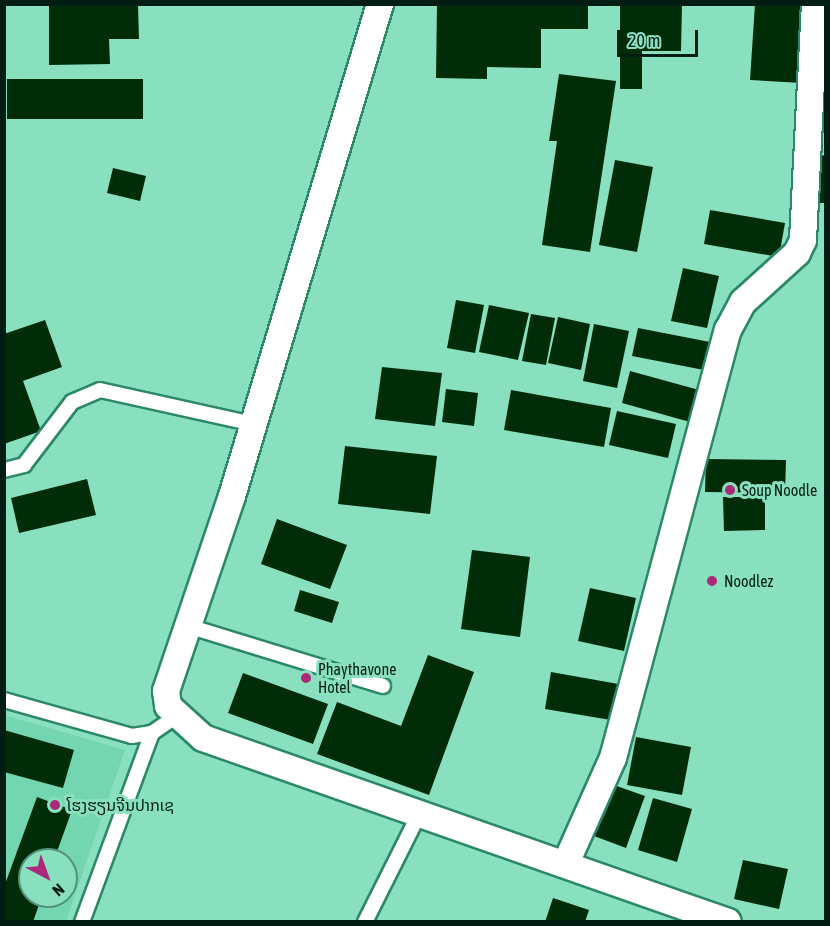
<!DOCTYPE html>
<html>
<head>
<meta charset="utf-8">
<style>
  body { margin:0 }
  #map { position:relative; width:830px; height:926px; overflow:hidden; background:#89e0bf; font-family:"Asap Condensed","Noto Sans Lao",sans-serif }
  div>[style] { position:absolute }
  .built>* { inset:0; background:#73d6b1 }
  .building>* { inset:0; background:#002c08 }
  .roads { filter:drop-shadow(2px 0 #2c886a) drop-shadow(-2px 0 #2c886a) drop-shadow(0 2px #2c886a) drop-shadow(0 -2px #2c886a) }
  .service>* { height:14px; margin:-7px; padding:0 7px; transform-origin:7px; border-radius:7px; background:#fff }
  .minor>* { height:26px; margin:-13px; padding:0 13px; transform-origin:13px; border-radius:13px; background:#fff }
  .dots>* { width:16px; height:16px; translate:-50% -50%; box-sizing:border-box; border:3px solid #89e0bf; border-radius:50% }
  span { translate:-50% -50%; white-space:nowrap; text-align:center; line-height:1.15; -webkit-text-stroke:6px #89e0bf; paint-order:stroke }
  .poi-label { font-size:16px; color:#021d14 }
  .left { translate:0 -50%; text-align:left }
  .frame { position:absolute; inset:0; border:6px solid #021d14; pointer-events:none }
  .north { position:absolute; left:18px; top:848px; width:60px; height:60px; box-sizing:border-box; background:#89e0bf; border:2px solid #53927b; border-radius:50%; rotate:139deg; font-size:16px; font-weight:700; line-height:24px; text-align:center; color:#021d14 }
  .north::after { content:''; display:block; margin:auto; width:21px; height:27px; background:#aa2a79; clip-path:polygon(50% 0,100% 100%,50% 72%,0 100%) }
  .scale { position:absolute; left:617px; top:30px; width:81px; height:27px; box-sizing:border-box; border:3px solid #021d14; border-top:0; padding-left:8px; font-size:18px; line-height:21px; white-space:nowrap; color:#021d14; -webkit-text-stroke:4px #89e0bf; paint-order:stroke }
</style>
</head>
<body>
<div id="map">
  <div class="built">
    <div style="clip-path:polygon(evenodd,4px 715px,125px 750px,66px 921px,5px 921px,4px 715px,30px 860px,66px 860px,66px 896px,30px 896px,30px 860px)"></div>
  </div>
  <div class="building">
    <div style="clip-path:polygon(49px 4px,138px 4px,139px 39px,109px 39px,110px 64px,49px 65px)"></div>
    <div style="clip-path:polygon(437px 4px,588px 4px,588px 29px,541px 29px,541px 68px,487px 67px,487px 79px,436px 78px)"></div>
    <div style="clip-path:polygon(620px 4px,682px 4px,681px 51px,642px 51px,642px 89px,620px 89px)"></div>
    <div style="clip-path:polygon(755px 4px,808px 4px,802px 83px,750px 80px)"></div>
    <div style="clip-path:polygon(559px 74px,616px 81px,590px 252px,542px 245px,557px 141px,549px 141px)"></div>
    <div style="clip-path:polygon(7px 79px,143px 79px,143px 119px,7px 119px)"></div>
    <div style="clip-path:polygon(826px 155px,826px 203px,819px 203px,818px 156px)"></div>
    <div style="clip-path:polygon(615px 160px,653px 167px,637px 252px,599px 245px)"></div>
    <div style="clip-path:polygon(113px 168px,146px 176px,140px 201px,107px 193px)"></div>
    <div style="clip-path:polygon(710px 210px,785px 223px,779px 257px,704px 244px)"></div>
    <div style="clip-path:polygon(683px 268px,719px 276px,707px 328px,671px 321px)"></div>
    <div style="clip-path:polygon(456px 300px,484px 305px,475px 353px,447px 348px)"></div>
    <div style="clip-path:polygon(489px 305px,529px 313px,518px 360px,479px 352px)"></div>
    <div style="clip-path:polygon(531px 314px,555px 318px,546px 365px,522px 361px)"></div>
    <div style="clip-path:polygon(558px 317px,590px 324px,581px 370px,548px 363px)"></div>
    <div style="clip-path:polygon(45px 320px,62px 367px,23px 381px,41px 431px,4px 444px,4px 334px)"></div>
    <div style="clip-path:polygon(594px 324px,629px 331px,617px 388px,583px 381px)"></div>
    <div style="clip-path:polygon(638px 328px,710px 342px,704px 370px,632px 356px)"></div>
    <div style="clip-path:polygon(382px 367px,442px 373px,435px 426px,375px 419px)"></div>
    <div style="clip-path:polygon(630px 371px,699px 390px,690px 422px,622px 403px)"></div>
    <div style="clip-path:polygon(446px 389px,478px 393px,474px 426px,442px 422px)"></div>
    <div style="clip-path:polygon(511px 390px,611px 408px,604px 447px,504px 430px)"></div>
    <div style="clip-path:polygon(617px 411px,676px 424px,668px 458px,609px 445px)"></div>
    <div style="clip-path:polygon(345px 446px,437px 456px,430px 514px,338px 504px)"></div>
    <div style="clip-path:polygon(706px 459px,786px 460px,785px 493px,705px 492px)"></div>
    <div style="clip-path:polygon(87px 479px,96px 515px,19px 533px,11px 498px)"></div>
    <div style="clip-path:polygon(723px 497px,765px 497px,765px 530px,724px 531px)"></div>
    <div style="clip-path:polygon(277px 519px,347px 545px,330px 589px,261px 564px)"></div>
    <div style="clip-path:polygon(472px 550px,530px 557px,520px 637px,461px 629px)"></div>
    <div style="clip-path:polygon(590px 588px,636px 598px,624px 651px,578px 641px)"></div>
    <div style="clip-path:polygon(300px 590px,339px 602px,332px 623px,294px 611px)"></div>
    <div style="clip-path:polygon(428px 655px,474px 672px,429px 795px,317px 754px,337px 702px,401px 726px)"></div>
    <div style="clip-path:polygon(551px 672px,624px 685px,617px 721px,545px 709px)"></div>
    <div style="clip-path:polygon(243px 673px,328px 704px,313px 744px,228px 713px)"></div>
    <div style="clip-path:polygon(4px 730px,74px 750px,63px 788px,4px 772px)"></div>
    <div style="clip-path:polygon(636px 737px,691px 747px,682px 795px,627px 785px)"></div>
    <div style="clip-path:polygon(614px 785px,645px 796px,626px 848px,594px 836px)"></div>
    <div style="clip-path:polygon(37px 797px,72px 810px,54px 860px,30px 860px,30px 896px,42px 896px,33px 922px,4px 922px,4px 887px)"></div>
    <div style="clip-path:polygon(653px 798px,692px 809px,677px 862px,638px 850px)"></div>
    <div style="clip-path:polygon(743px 860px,788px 869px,779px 909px,734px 899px)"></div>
    <div style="clip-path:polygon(553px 898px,589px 910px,585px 922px,545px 922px)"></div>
  </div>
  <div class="roads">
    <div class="service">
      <div style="left:4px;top:470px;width:21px;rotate:-14deg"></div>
      <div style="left:24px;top:465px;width:79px;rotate:-52.7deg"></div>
      <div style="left:72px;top:402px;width:30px;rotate:-23deg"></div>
      <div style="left:100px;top:390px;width:157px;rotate:12.5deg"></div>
      <div style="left:188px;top:626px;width:204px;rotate:17.1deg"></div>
      <div style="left:4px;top:700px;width:133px;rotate:15.7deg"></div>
      <div style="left:132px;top:736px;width:20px;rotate:-9deg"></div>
      <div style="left:152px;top:733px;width:28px;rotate:-35deg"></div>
      <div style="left:82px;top:922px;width:202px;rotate:-69.7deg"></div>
      <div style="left:365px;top:922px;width:123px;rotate:-63.4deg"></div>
    </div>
    <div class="minor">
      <div style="left:380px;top:4px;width:514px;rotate:106.74deg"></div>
      <div style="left:232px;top:496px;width:206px;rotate:108.7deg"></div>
      <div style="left:166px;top:691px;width:15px;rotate:82deg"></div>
      <div style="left:168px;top:706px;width:47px;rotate:42.4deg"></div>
      <div style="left:203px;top:738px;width:556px;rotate:19.31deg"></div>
      <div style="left:566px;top:863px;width:115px;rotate:-65.9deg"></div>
      <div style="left:613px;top:758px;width:443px;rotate:-75deg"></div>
      <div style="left:728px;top:330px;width:32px;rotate:-62deg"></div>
      <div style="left:743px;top:302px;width:73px;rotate:-42.2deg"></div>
      <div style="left:797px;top:253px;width:14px;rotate:-65deg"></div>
      <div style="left:803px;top:240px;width:236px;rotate:-87.1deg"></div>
    </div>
  </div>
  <div class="dots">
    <div style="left:730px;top:490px;background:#aa2a79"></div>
    <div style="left:712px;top:581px;background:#aa2a79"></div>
    <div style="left:306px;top:678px;background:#aa2a79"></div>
    <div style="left:55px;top:805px;background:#aa2a79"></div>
  </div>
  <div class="poi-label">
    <span class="left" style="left:742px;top:490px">Soup Noodle</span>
    <span class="left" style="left:724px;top:581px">Noodlez</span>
    <span class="left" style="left:318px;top:678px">Phaythavone<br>Hotel</span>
    <span class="left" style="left:67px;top:805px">ໂຮງຮຽນຈີນປາກເຊ</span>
  </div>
  <div class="frame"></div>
  <div class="north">N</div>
  <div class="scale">20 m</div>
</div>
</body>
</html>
